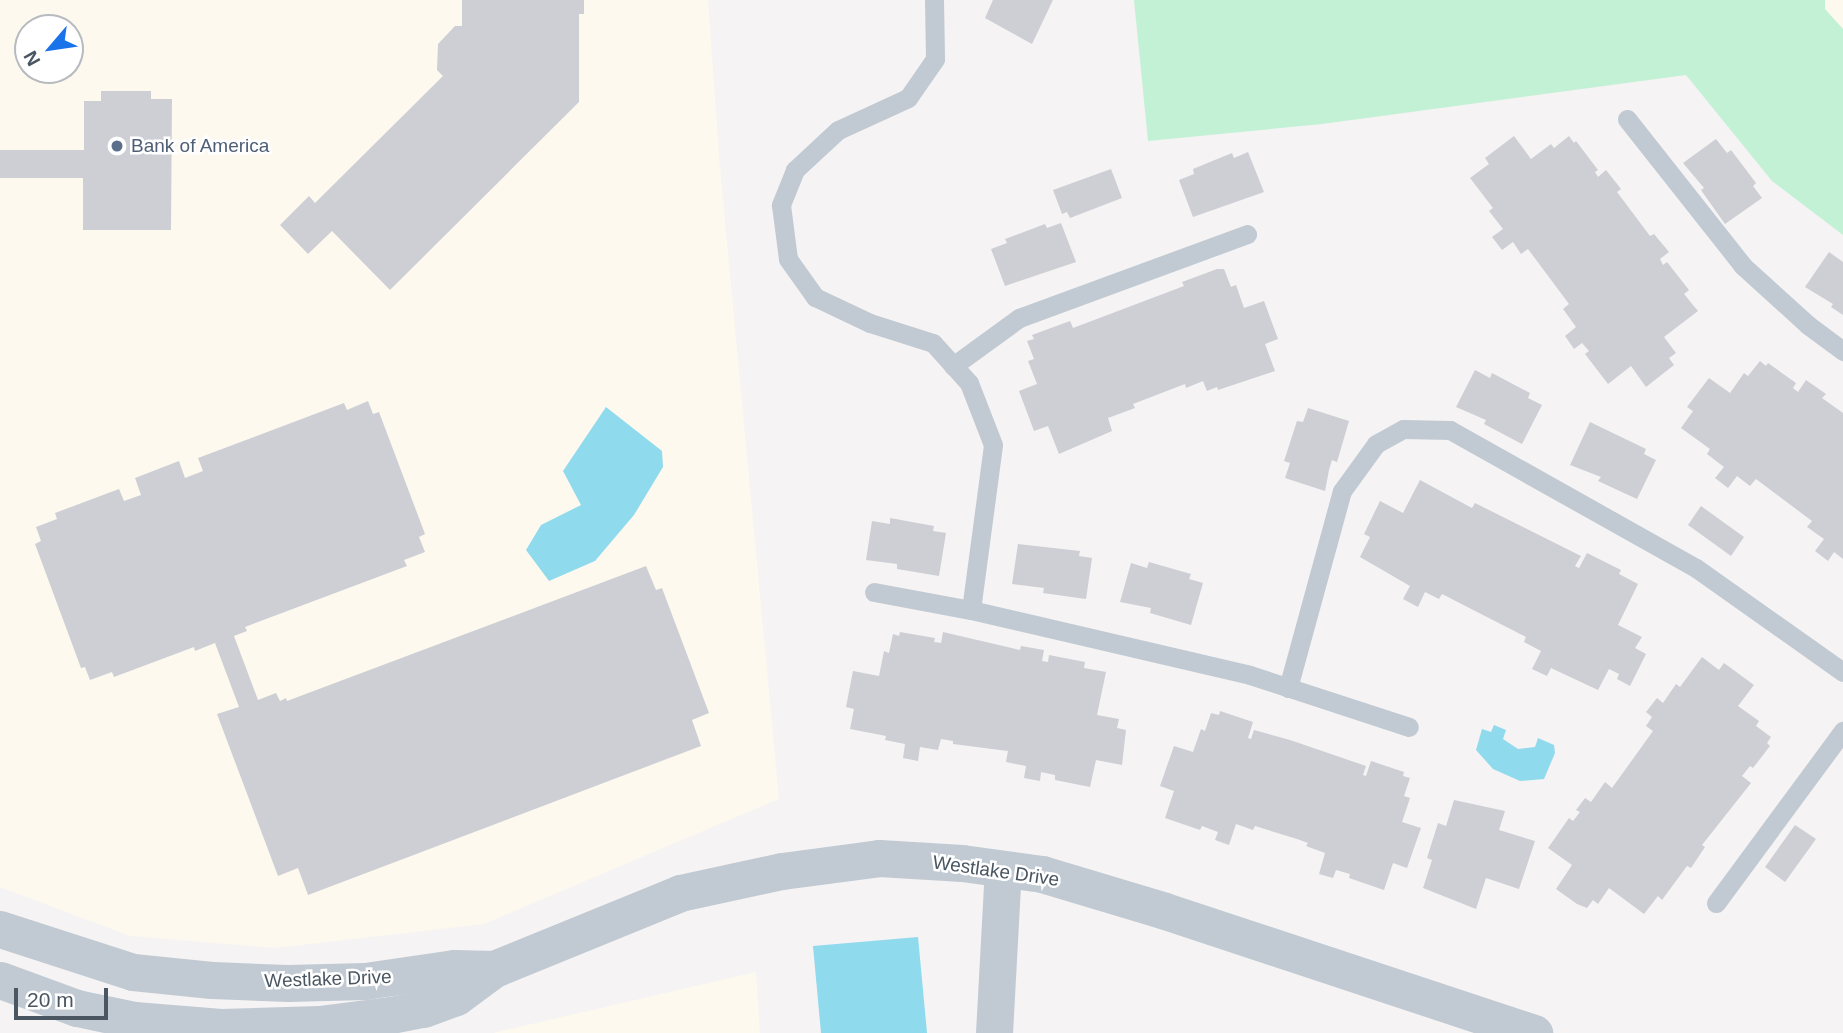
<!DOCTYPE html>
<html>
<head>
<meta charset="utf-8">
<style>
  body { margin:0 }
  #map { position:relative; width:1843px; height:1033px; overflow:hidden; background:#f5f3f3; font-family:Helvetica,sans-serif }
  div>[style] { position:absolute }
  .commercial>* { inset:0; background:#fdf9ef }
  .green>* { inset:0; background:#c3f1d5 }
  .water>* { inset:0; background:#90daee }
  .building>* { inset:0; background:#cdcfd5 }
  .service>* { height:19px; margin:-9.5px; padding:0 9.5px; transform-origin:9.5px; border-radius:9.5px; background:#c1cad2 }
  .minor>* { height:37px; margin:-18.5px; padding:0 18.5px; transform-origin:18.5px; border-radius:18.5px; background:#c1cad2 }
  .dots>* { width:19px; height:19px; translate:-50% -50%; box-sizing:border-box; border:4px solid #fff; border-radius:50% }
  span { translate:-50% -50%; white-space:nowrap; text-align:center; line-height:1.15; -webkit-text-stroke:5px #fff; paint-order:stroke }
  .service-label { font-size:19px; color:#4e5e75 }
  .left { translate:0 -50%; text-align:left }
  .street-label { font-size:19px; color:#4a5661 }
  .north { position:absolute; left:14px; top:14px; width:70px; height:70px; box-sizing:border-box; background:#fff; border:2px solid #b7bbc0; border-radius:50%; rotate:241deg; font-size:19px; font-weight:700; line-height:28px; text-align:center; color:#4a5661 }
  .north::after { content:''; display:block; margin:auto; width:24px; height:32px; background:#1a73e8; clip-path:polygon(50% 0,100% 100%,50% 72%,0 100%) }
  .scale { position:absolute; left:14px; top:988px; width:94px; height:32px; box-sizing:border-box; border:4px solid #4a5661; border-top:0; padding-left:9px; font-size:21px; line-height:24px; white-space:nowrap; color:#4a5661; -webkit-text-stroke:5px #fff; paint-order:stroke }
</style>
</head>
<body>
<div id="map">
  <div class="commercial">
    <div style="clip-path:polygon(evenodd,0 0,708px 0,720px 167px,779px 799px,484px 924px,275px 948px,130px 936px,0 887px,0 0,28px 28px,70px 28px,70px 70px,28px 70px,28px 28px)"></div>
    <div style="clip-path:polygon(1825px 0,1843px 0,1843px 29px,1825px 9px)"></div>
    <div style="clip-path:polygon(756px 972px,760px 1033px,493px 1033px)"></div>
  </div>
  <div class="green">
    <div style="clip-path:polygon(1134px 0,1825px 0,1825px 9px,1843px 29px,1843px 235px,1772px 181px,1686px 75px,1322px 124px,1148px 141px)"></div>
  </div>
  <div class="water">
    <div style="clip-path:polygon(606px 407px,662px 451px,663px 467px,634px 515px,595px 561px,549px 581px,526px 550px,541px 525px,581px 505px,563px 471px)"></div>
    <div style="clip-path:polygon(1494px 725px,1506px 730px,1503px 739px,1518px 749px,1535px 747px,1538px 738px,1554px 745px,1555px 753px,1544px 779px,1520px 781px,1493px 769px,1476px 750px,1482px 729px,1491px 732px)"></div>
    <div style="clip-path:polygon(918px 937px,927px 1033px,821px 1033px,813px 946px)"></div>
  </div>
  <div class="building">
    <div style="clip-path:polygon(462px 0,584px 0,584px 14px,579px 14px,579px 102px,390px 290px,332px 231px,308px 254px,280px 225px,309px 196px,315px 203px,443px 76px,437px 70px,438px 44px,455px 26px,462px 26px)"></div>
    <div style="clip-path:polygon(993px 0,1053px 0,1032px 44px,985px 18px)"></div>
    <div style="clip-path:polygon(101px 91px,151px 91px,151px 99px,172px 99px,171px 230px,83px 230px,83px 178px,0 178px,0 150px,84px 150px,84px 101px,101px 101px)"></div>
    <div style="clip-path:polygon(1514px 136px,1531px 159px,1551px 144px,1554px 148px,1569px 136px,1574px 143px,1576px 141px,1598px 170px,1595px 172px,1598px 177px,1606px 170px,1621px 189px,1617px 192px,1650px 236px,1654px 234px,1669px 252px,1660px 259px,1663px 265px,1667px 262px,1689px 290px,1684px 294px,1698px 311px,1664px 337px,1676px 353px,1669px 358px,1674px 365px,1646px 387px,1631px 366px,1608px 384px,1585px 354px,1589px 351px,1582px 343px,1574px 349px,1565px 336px,1576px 327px,1563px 309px,1569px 304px,1528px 249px,1521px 254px,1513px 242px,1502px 250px,1492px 237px,1503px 229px,1489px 211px,1493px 208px,1470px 178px,1489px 164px,1485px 158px)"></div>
    <div style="clip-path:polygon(1716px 139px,1727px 153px,1731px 150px,1756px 183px,1753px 186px,1762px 198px,1725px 224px,1701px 190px,1704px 188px,1683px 163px)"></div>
    <div style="clip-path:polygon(1248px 152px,1264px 192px,1193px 217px,1179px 180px,1194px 174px,1193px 169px,1232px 153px,1234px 158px)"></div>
    <div style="clip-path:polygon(1111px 169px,1122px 198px,1070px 218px,1067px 212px,1062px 214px,1053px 190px)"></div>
    <div style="clip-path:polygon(1061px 223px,1076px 262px,1005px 286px,991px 249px,1007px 243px,1005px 239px,1045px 224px,1047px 228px)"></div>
    <div style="clip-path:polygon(1829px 252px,1843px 262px,1843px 315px,1831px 307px,1833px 304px,1805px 287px)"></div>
    <div style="clip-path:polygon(1217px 269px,1224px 269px,1231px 287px,1236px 285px,1244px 308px,1264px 301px,1278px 339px,1265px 344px,1275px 371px,1218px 390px,1217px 387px,1207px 391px,1203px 381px,1186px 388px,1185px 384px,1133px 404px,1135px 408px,1108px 418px,1112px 431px,1059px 454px,1048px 426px,1034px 431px,1019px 391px,1037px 384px,1028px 361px,1034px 359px,1027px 341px,1034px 339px,1032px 335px,1070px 321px,1073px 328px,1184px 286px,1182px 282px)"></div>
    <div style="clip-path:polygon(1760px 361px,1766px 366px,1768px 363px,1796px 383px,1793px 388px,1798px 392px,1806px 380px,1826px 394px,1822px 398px,1843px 413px,1843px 559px,1834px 552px,1828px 561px,1815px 551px,1824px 539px,1807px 527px,1812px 521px,1756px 479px,1750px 486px,1737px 476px,1728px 488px,1715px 478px,1724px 467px,1707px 454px,1710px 449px,1681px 428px,1693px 411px,1687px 407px,1709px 378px,1730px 393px,1744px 373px,1748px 376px)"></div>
    <div style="clip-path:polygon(1475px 370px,1490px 378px,1492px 373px,1530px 393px,1528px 398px,1542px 405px,1522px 444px,1484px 424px,1486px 420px,1456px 407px)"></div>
    <div style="clip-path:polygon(368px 401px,373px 414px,379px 412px,425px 534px,419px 537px,425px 552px,404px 560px,407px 566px,245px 627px,247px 631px,234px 636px,258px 700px,276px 693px,280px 701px,286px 698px,287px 701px,646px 566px,656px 590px,662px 588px,709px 713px,692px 720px,701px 746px,308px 895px,298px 868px,278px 876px,217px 714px,239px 707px,215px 643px,195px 651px,194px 647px,114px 677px,112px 672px,90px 680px,85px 667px,81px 668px,35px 544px,41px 541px,36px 527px,57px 519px,55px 513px,119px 489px,124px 501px,141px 495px,135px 478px,179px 461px,185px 478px,203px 471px,198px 458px,344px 403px,347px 410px)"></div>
    <div style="clip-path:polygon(1308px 408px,1349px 421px,1337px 462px,1332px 460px,1329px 470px,1325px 491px,1285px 478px,1290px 463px,1284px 461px,1297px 421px,1303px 422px)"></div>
    <div style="clip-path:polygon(1590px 422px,1646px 449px,1644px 454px,1656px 460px,1637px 499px,1598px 481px,1601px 477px,1570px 465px)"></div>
    <div style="clip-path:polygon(1420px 480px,1472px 508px,1475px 503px,1581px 556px,1575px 566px,1579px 568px,1587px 553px,1621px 570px,1619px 574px,1638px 584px,1618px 625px,1642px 637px,1635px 648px,1646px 654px,1630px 686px,1617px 679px,1619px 674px,1609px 669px,1598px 690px,1551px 668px,1547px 676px,1532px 669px,1541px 651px,1524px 642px,1526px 637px,1442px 594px,1439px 599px,1425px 592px,1418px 607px,1403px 599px,1410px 586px,1360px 557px,1370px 537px,1364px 534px,1380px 501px,1403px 513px)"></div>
    <div style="clip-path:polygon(1701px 506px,1744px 537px,1731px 556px,1688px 525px)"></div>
    <div style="clip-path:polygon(890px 518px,934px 526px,933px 531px,946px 533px,939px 576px,897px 569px,897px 564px,866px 560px,872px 521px,890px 524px)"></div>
    <div style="clip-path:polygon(1018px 544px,1080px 551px,1079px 556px,1092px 558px,1086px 599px,1043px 593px,1044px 588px,1012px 584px)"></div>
    <div style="clip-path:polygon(1149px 562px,1191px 574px,1189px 579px,1203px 583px,1191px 625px,1150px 613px,1151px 608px,1120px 602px,1131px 563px,1147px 568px)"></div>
    <div style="clip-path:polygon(900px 632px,935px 638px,934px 642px,941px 643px,943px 632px,1020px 650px,1021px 646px,1044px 650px,1042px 661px,1048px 662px,1049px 655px,1085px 662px,1084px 668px,1106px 672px,1097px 715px,1119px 719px,1117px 728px,1126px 730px,1122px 765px,1096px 760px,1090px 787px,1055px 780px,1055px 775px,1041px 772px,1040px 781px,1024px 778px,1026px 766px,1006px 762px,1008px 751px,953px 744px,953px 741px,941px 739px,938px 750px,920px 747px,918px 761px,903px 758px,905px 744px,885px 740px,886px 736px,850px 729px,854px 709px,846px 707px,853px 671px,879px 676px,884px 651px,889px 653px,893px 634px,899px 636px)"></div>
    <div style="clip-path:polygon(1702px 657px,1719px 670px,1724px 663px,1754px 685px,1738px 706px,1759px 721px,1756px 726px,1771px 737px,1767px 743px,1770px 746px,1753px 768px,1750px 766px,1742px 776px,1751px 783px,1702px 845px,1705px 847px,1691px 868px,1687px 866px,1662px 900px,1658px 896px,1644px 914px,1609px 888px,1598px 904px,1593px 900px,1587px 908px,1577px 904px,1556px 889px,1572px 865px,1548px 848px,1569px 818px,1573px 821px,1580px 812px,1576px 810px,1585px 798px,1591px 802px,1605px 782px,1612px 788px,1653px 731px,1646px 726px,1652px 717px,1646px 712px,1657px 698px,1663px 703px,1676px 684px,1680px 687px)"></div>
    <div style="clip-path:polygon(1220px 711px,1253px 722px,1248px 738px,1251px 739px,1254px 730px,1290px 740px,1366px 766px,1363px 775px,1366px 776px,1371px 761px,1404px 772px,1403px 776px,1410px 778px,1404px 796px,1410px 798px,1402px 822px,1421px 828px,1407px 868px,1393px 863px,1384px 890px,1349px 878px,1350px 874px,1336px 870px,1333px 878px,1319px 874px,1325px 853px,1306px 846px,1308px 843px,1297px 839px,1255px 826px,1253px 830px,1236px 824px,1229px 845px,1215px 840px,1218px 832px,1202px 826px,1200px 830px,1165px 818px,1174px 791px,1160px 786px,1174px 746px,1193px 752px,1201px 729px,1205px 731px,1211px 713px,1219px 715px)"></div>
    <div style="clip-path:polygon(1454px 800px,1505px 811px,1499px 830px,1535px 841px,1519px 889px,1486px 878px,1476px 909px,1423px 888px,1432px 860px,1427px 858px,1438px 823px,1446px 826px)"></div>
    <div style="clip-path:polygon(1795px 825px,1816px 839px,1785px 882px,1765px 867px)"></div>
  </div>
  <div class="service">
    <div style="left:934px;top:0;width:59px;rotate:89deg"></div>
    <div style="left:935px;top:59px;width:47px;rotate:124.7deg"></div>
    <div style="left:908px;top:98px;width:77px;rotate:155.4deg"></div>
    <div style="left:838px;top:130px;width:59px;rotate:137.1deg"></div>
    <div style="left:795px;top:170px;width:38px;rotate:112deg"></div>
    <div style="left:781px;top:205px;width:54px;rotate:82.6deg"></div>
    <div style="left:788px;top:259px;width:47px;rotate:54.6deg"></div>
    <div style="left:815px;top:297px;width:61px;rotate:25.3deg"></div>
    <div style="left:870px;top:323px;width:66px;rotate:17.6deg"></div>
    <div style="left:933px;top:343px;width:54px;rotate:48deg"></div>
    <div style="left:969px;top:383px;width:66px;rotate:68.8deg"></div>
    <div style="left:993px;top:445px;width:166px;rotate:97.6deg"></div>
    <div style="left:1627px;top:119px;width:187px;rotate:51.7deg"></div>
    <div style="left:1743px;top:266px;width:88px;rotate:42.2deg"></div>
    <div style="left:1808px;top:325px;width:44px;rotate:36.6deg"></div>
    <div style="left:953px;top:366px;width:82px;rotate:-36deg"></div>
    <div style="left:1019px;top:318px;width:243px;rotate:-20.2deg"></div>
    <div style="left:874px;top:592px;width:99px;rotate:10.5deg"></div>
    <div style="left:971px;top:610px;width:286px;rotate:13.1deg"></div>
    <div style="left:1250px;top:675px;width:167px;rotate:18.1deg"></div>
    <div style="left:1288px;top:688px;width:204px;rotate:-74.7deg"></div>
    <div style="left:1342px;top:491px;width:58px;rotate:-54.1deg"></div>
    <div style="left:1376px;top:444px;width:31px;rotate:-29deg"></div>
    <div style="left:1403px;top:429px;width:47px;rotate:1.2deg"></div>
    <div style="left:1450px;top:430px;width:282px;rotate:29.3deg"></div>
    <div style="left:1696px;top:568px;width:180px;rotate:35.3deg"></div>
    <div style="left:1716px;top:903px;width:214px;rotate:-53.6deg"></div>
  </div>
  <div class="minor">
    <div style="left:0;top:929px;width:140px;rotate:17.9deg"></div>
    <div style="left:133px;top:972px;width:79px;rotate:5.8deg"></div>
    <div style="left:212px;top:980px;width:76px;rotate:2.3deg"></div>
    <div style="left:288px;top:983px;width:77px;rotate:-1.5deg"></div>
    <div style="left:365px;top:981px;width:90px;rotate:-8.3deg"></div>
    <div style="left:454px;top:968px;width:40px;rotate:1.4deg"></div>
    <div style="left:0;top:980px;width:82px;rotate:20deg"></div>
    <div style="left:77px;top:1008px;width:58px;rotate:11.9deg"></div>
    <div style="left:134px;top:1020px;width:87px;rotate:4.6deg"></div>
    <div style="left:221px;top:1027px;width:98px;rotate:-1.8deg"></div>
    <div style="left:319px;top:1024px;width:73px;rotate:-7.1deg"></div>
    <div style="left:391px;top:1015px;width:33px;rotate:-11deg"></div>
    <div style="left:423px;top:1009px;width:35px;rotate:-20deg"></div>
    <div style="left:456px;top:997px;width:47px;rotate:-36.4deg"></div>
    <div style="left:494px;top:969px;width:201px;rotate:-22.2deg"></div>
    <div style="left:680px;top:893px;width:104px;rotate:-12.2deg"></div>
    <div style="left:782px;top:871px;width:98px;rotate:-7.6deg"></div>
    <div style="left:879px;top:858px;width:83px;rotate:3.4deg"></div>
    <div style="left:962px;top:863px;width:81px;rotate:7.8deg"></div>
    <div style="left:1042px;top:874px;width:128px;rotate:16.7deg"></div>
    <div style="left:1165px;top:911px;width:389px;rotate:18.3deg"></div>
    <div style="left:994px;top:1033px;width:164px;rotate:-86.9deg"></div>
  </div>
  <div class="dots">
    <div style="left:117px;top:146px;background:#5c6f8a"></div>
  </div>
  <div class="service-label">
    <span class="left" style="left:131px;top:146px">Bank of America</span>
  </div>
  <div class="street-label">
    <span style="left:996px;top:871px;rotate:8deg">Westlake Drive</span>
    <span style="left:328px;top:979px;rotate:-2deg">Westlake Drive</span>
  </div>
  <div class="north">N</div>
  <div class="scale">20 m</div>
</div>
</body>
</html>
